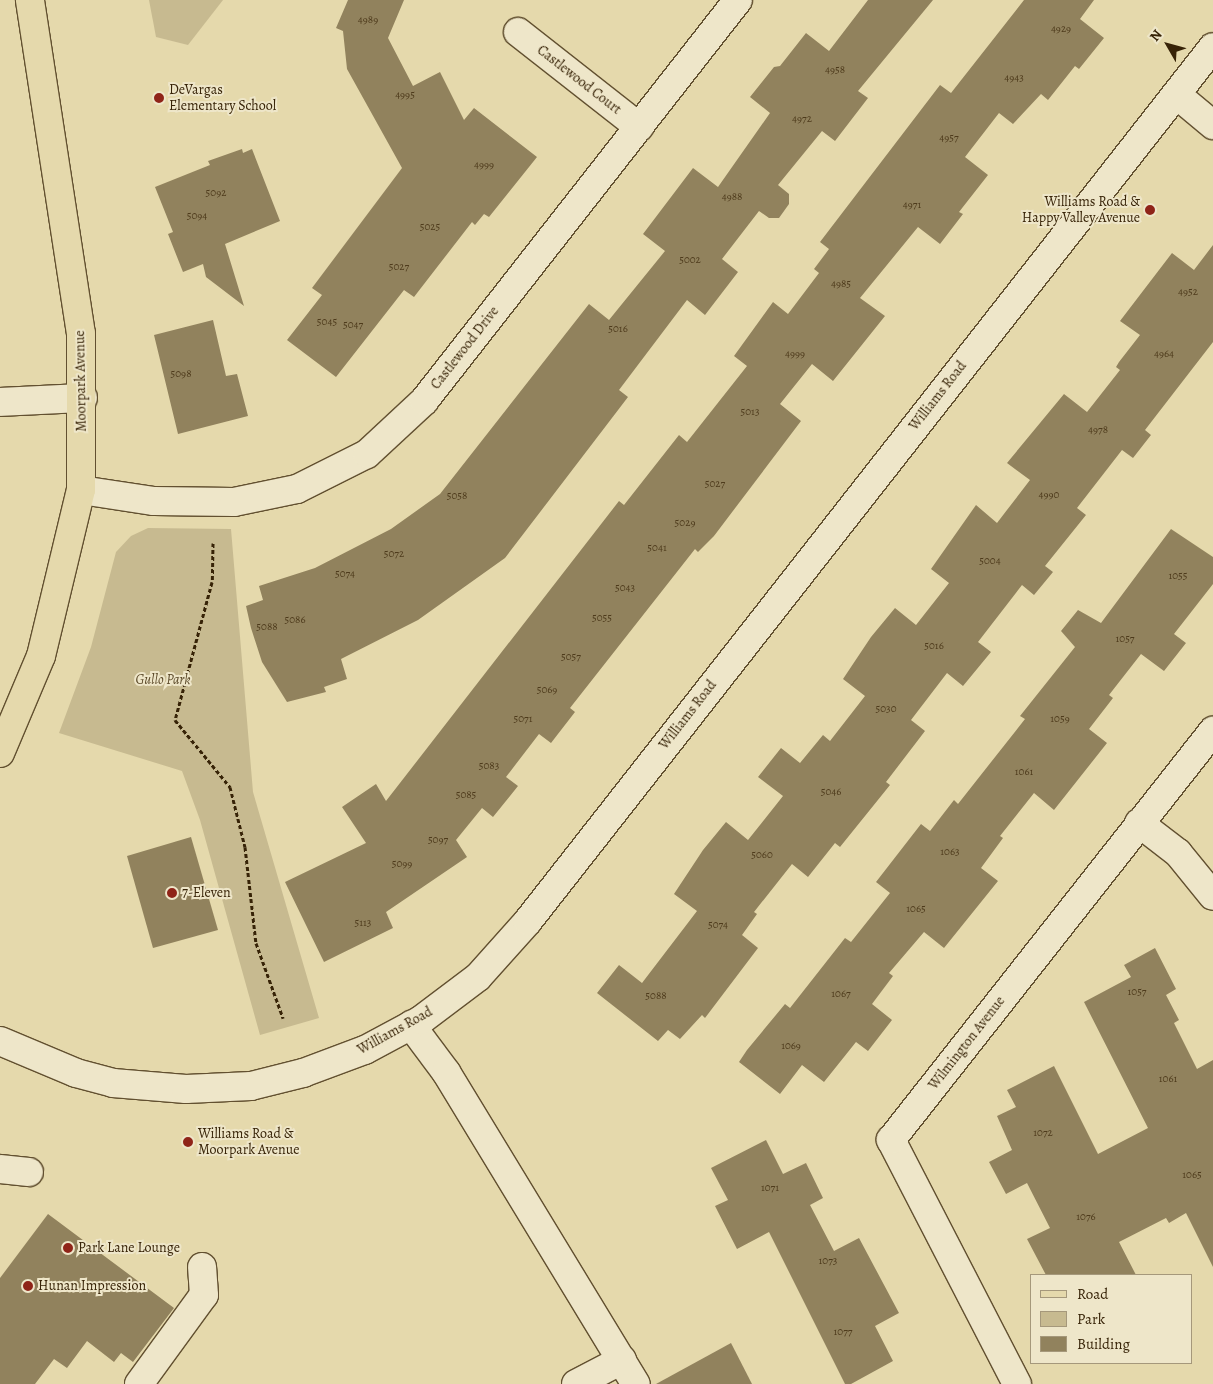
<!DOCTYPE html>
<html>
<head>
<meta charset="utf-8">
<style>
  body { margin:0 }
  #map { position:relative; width:1213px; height:1384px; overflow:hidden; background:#e5d9ac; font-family:Alegreya,serif }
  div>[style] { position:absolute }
  .green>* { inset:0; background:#c7ba90 }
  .building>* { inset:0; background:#91825d }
  .path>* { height:3px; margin-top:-1.5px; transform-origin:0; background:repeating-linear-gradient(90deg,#372307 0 4px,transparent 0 6.5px) }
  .roads { filter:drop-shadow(1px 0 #625030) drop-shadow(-1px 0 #625030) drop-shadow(0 1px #625030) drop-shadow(0 -1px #625030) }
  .minor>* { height:28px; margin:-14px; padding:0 14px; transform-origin:14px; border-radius:14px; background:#eee6c9 }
  .major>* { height:28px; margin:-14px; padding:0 14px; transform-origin:14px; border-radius:14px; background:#e5d9ac }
  .dots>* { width:14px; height:14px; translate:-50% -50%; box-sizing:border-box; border:2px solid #eee6c9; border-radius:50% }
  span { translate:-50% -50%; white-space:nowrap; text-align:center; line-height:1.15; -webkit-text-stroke:4px #eee6c9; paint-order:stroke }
  .number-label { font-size:11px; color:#4e3b1c }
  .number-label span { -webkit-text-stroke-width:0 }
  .street-label { font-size:14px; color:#372307 }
  .poi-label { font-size:14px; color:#372307 }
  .left { translate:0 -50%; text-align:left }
  .right { translate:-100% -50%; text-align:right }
  .park-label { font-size:14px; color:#5b4929; font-style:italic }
  .legend { position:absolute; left:1030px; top:1274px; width:162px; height:90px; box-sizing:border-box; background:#eee6c9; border:1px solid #a5987b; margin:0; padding:6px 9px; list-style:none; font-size:15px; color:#372307 }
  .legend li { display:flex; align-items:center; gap:10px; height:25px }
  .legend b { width:25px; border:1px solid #a5987b }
  .north { position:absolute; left:1143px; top:20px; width:50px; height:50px; -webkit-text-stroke:4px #eee6c9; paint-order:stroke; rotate:308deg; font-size:14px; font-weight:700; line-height:20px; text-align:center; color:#372307 }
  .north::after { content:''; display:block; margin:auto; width:18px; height:22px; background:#372307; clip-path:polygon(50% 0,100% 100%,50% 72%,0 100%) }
</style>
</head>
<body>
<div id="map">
  <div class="green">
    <div style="clip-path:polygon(149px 0,223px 0,188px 45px,156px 37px)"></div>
    <div style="clip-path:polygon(148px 528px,231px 529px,253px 792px,319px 1018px,260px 1035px,200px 820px,182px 771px,59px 733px,91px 647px,116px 552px,131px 536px)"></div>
  </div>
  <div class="building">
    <div style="clip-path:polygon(348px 0,404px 0,388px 38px,413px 86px,440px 72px,464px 120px,474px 108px,537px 157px,489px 217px,484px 214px,475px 225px,472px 222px,414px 297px,404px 290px,336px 377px,287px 340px,322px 295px,312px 288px,402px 168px,347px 69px,343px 31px,336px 28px)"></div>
    <div style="clip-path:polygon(868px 0,933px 0,858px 91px,868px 98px,835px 141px,822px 131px,778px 185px,789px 194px,789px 204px,779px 218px,769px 218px,759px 211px,722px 259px,738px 272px,705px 315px,687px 300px,619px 390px,628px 397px,505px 558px,418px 620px,341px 659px,347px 679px,324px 687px,326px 692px,287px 702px,262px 662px,251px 628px,246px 606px,263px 600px,259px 586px,315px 568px,391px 529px,440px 494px,589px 304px,609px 320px,665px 251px,643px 234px,693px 168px,718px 187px,770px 113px,750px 97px,774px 67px,780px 66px,806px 33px,829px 51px)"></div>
    <div style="clip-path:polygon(1024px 0,1094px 0,1080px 19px,1104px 38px,1079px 69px,1075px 66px,1048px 100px,1041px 94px,1013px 124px,999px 113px,965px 157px,988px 175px,959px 212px,963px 214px,940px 244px,918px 227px,860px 298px,885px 316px,833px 381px,812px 364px,780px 404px,801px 421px,714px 536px,698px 552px,695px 549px,570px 708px,575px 712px,551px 743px,539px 734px,506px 777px,518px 786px,493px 817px,482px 808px,456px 840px,467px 857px,386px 912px,393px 928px,324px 962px,285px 882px,366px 843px,342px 807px,376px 784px,386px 801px,619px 501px,624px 505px,679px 435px,687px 442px,747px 366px,734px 356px,773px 302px,788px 314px,819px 273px,814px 269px,829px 249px,820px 242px,940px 85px,951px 93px)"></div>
    <div style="clip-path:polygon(242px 149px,243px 153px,252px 149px,280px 221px,225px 244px,244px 306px,206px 277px,203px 264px,183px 272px,168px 234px,173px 232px,155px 187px,210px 165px,208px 161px)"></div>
    <div style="clip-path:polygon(1213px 245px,1213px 342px,1145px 430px,1151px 435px,1133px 458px,1122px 450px,1077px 508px,1086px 515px,1045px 566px,1053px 572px,1034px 595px,1022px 585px,978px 642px,991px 652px,963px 686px,947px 673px,911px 720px,925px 731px,886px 782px,890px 785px,840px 847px,835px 843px,808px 877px,792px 864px,754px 912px,757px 914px,742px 935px,758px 948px,705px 1018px,702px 1015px,680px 1039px,668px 1030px,658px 1041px,597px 993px,619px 965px,642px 983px,697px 911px,674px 894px,703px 850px,726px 822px,748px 840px,783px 796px,758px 777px,781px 748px,800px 763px,823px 735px,830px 741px,865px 696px,843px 679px,871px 637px,895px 608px,916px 625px,949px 583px,931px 569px,976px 505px,997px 523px,1030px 480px,1007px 463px,1064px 394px,1087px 412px,1120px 370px,1116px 367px,1119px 362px,1140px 335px,1120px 321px,1172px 253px,1194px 270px)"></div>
    <div style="clip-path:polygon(213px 320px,226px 376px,237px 374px,248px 416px,178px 434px,154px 335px)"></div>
    <div style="clip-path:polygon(1171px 529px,1213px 557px,1213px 584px,1174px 634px,1186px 643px,1164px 671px,1141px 654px,1109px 695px,1113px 698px,1089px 729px,1107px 743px,1054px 810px,1034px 793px,1000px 836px,1003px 838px,981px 868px,998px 881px,944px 948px,924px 932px,889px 973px,893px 976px,872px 1004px,892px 1020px,868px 1051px,856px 1042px,824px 1082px,802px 1065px,780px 1094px,739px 1062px,747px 1050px,785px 1004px,790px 1008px,845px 938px,851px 942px,890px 893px,876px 882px,921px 824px,930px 831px,954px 800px,958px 804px,1025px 719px,1020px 716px,1075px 647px,1061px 631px,1078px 610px,1101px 623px)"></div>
    <div style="clip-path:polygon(191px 837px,218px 930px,153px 948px,127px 856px)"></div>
    <div style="clip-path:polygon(1155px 948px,1176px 989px,1166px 995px,1179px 1020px,1174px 1023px,1197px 1069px,1213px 1060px,1213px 1267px,1186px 1213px,1169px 1223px,1166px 1218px,1119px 1242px,1136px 1275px,1046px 1275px,1027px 1239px,1050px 1228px,1027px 1183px,1006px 1194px,989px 1162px,1012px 1150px,997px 1116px,1016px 1107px,1007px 1090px,1054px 1066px,1098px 1154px,1148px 1128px,1084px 1002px,1131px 977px,1124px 965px)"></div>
    <div style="clip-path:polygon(766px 1140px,783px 1174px,806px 1163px,823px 1198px,810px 1205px,834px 1251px,859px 1238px,899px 1313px,875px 1326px,893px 1361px,851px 1384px,845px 1384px,769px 1232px,737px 1249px,715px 1206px,728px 1200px,711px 1168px)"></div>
    <div style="clip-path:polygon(48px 1214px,174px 1308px,133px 1362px,121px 1353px,114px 1362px,87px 1341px,67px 1368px,54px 1359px,35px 1384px,0 1384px,0 1278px)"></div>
    <div style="clip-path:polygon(731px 1343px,752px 1384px,656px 1384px)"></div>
  </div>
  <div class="path">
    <div style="left:213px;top:543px;width:39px;rotate:91deg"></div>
    <div style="left:212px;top:582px;width:143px;rotate:105deg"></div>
    <div style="left:175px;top:720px;width:87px;rotate:50.6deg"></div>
    <div style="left:230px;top:787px;width:62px;rotate:76deg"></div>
    <div style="left:245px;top:847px;width:97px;rotate:83.5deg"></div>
    <div style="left:256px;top:943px;width:80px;rotate:70.2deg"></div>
  </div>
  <div class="roads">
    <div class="minor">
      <div style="left:518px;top:32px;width:154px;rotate:38.1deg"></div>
      <div style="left:1177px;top:95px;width:47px;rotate:39.8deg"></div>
      <div style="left:0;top:402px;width:83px;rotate:-2.8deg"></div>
      <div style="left:81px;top:490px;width:74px;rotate:8.6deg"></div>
      <div style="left:154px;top:501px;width:80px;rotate:0.7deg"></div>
      <div style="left:234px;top:502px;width:64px;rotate:-11.7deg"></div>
      <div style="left:297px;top:489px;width:78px;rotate:-26.6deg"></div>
      <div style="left:367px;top:454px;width:78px;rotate:-42.9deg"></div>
      <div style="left:424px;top:401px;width:509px;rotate:-51.94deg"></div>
      <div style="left:1139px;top:823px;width:49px;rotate:37.6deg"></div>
      <div style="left:1178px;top:853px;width:55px;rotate:50.9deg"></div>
      <div style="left:411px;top:1025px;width:59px;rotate:53.3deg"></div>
      <div style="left:446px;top:1072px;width:365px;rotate:58.7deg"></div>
      <div style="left:0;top:1041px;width:82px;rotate:22.8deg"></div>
      <div style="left:76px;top:1073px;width:38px;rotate:15deg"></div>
      <div style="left:113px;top:1083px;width:73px;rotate:4.7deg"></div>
      <div style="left:186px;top:1089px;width:65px;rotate:-2.6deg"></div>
      <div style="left:251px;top:1086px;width:54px;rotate:-14deg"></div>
      <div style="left:303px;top:1073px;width:66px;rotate:-20.4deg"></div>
      <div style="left:365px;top:1050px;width:64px;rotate:-28.2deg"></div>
      <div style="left:421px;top:1020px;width:71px;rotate:-37deg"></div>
      <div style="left:478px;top:977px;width:75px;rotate:-48.2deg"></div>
      <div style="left:528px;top:921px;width:1110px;rotate:-51.91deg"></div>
      <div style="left:0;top:1169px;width:29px;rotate:6deg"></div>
      <div style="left:139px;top:1384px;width:110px;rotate:-53.9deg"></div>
      <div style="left:204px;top:1295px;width:28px;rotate:-94deg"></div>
      <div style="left:576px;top:1384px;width:52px;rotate:-27.6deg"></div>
      <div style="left:1017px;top:1384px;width:275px;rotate:-117.3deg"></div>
      <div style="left:891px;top:1140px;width:521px;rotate:-51.79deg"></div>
    </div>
    <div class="major">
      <div style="left:0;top:753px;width:105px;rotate:-67.1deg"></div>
      <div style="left:41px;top:656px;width:171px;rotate:-76.5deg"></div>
      <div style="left:81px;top:490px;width:156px;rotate:-90deg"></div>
      <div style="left:81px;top:334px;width:338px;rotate:-98.7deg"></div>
    </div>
  </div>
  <div class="dots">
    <div style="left:159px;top:98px;background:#8f2418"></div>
    <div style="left:1150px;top:210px;background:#8f2418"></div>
    <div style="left:172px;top:893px;background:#8f2418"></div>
    <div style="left:188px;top:1142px;background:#8f2418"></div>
    <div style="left:68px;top:1248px;background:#8f2418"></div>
    <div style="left:28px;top:1286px;background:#8f2418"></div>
  </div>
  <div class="number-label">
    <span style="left:368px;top:20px">4989</span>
    <span style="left:1061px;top:29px">4929</span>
    <span style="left:835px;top:70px">4958</span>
    <span style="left:1014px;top:78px">4943</span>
    <span style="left:405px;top:95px">4995</span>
    <span style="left:802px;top:119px">4972</span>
    <span style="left:949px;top:138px">4957</span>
    <span style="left:484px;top:165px">4999</span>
    <span style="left:216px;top:193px">5092</span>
    <span style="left:732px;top:197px">4988</span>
    <span style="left:912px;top:205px">4971</span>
    <span style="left:197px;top:216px">5094</span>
    <span style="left:430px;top:227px">5025</span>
    <span style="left:690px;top:260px">5002</span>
    <span style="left:399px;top:267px">5027</span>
    <span style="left:841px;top:284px">4985</span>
    <span style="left:1188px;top:292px">4952</span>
    <span style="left:327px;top:322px">5045</span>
    <span style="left:353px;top:325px">5047</span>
    <span style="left:618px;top:329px">5016</span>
    <span style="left:795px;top:354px">4999</span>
    <span style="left:1164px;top:354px">4964</span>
    <span style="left:181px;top:374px">5098</span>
    <span style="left:750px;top:412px">5013</span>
    <span style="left:1098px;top:430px">4978</span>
    <span style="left:715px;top:484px">5027</span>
    <span style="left:1049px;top:495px">4990</span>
    <span style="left:457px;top:496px">5058</span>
    <span style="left:685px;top:523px">5029</span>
    <span style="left:657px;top:548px">5041</span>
    <span style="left:394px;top:554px">5072</span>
    <span style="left:990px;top:561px">5004</span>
    <span style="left:345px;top:574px">5074</span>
    <span style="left:1178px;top:576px">1055</span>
    <span style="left:625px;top:588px">5043</span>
    <span style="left:602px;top:618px">5055</span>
    <span style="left:295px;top:620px">5086</span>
    <span style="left:267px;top:627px">5088</span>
    <span style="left:1125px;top:639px">1057</span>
    <span style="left:934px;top:646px">5016</span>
    <span style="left:571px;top:657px">5057</span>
    <span style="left:547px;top:690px">5069</span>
    <span style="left:886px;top:709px">5030</span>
    <span style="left:523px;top:719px">5071</span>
    <span style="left:1060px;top:719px">1059</span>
    <span style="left:489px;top:766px">5083</span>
    <span style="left:1024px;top:772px">1061</span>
    <span style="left:831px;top:792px">5046</span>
    <span style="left:466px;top:795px">5085</span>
    <span style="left:438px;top:840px">5097</span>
    <span style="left:950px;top:852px">1063</span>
    <span style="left:762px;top:855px">5060</span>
    <span style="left:402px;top:864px">5099</span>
    <span style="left:916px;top:909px">1065</span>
    <span style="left:363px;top:923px">5113</span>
    <span style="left:718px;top:925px">5074</span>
    <span style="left:1137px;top:992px">1057</span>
    <span style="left:841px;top:994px">1067</span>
    <span style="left:656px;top:996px">5088</span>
    <span style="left:791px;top:1046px">1069</span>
    <span style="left:1168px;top:1079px">1061</span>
    <span style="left:1043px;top:1133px">1072</span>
    <span style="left:1192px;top:1175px">1065</span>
    <span style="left:770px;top:1188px">1071</span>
    <span style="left:1086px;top:1217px">1076</span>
    <span style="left:828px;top:1261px">1073</span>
    <span style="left:843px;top:1332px">1077</span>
  </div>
  <div class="street-label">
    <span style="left:579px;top:80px;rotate:38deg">Castlewood Court</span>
    <span style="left:465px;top:348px;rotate:-52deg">Castlewood Drive</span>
    <span style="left:81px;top:381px;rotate:-91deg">Moorpark Avenue</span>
    <span style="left:938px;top:396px;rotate:-52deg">Williams Road</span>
    <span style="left:688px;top:715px;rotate:-52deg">Williams Road</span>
    <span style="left:395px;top:1031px;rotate:-29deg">Williams Road</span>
    <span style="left:967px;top:1043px;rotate:-52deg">Wilmington Avenue</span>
  </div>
  <div class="poi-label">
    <span class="left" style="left:169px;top:98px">DeVargas<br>Elementary School</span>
    <span class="right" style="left:1140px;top:210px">Williams Road &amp;<br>Happy Valley Avenue</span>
    <span class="left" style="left:182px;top:893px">7-Eleven</span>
    <span class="left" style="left:198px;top:1142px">Williams Road &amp;<br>Moorpark Avenue</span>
    <span class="left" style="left:78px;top:1248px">Park Lane Lounge</span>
    <span class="left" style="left:38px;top:1286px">Hunan Impression</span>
  </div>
  <div class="park-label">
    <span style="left:163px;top:680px">Gullo Park</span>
  </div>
  <ul class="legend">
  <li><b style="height:6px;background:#e5d9ac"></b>Road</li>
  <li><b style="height:14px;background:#c7ba90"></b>Park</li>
  <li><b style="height:14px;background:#91825d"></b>Building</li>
  </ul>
  <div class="north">N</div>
</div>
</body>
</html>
